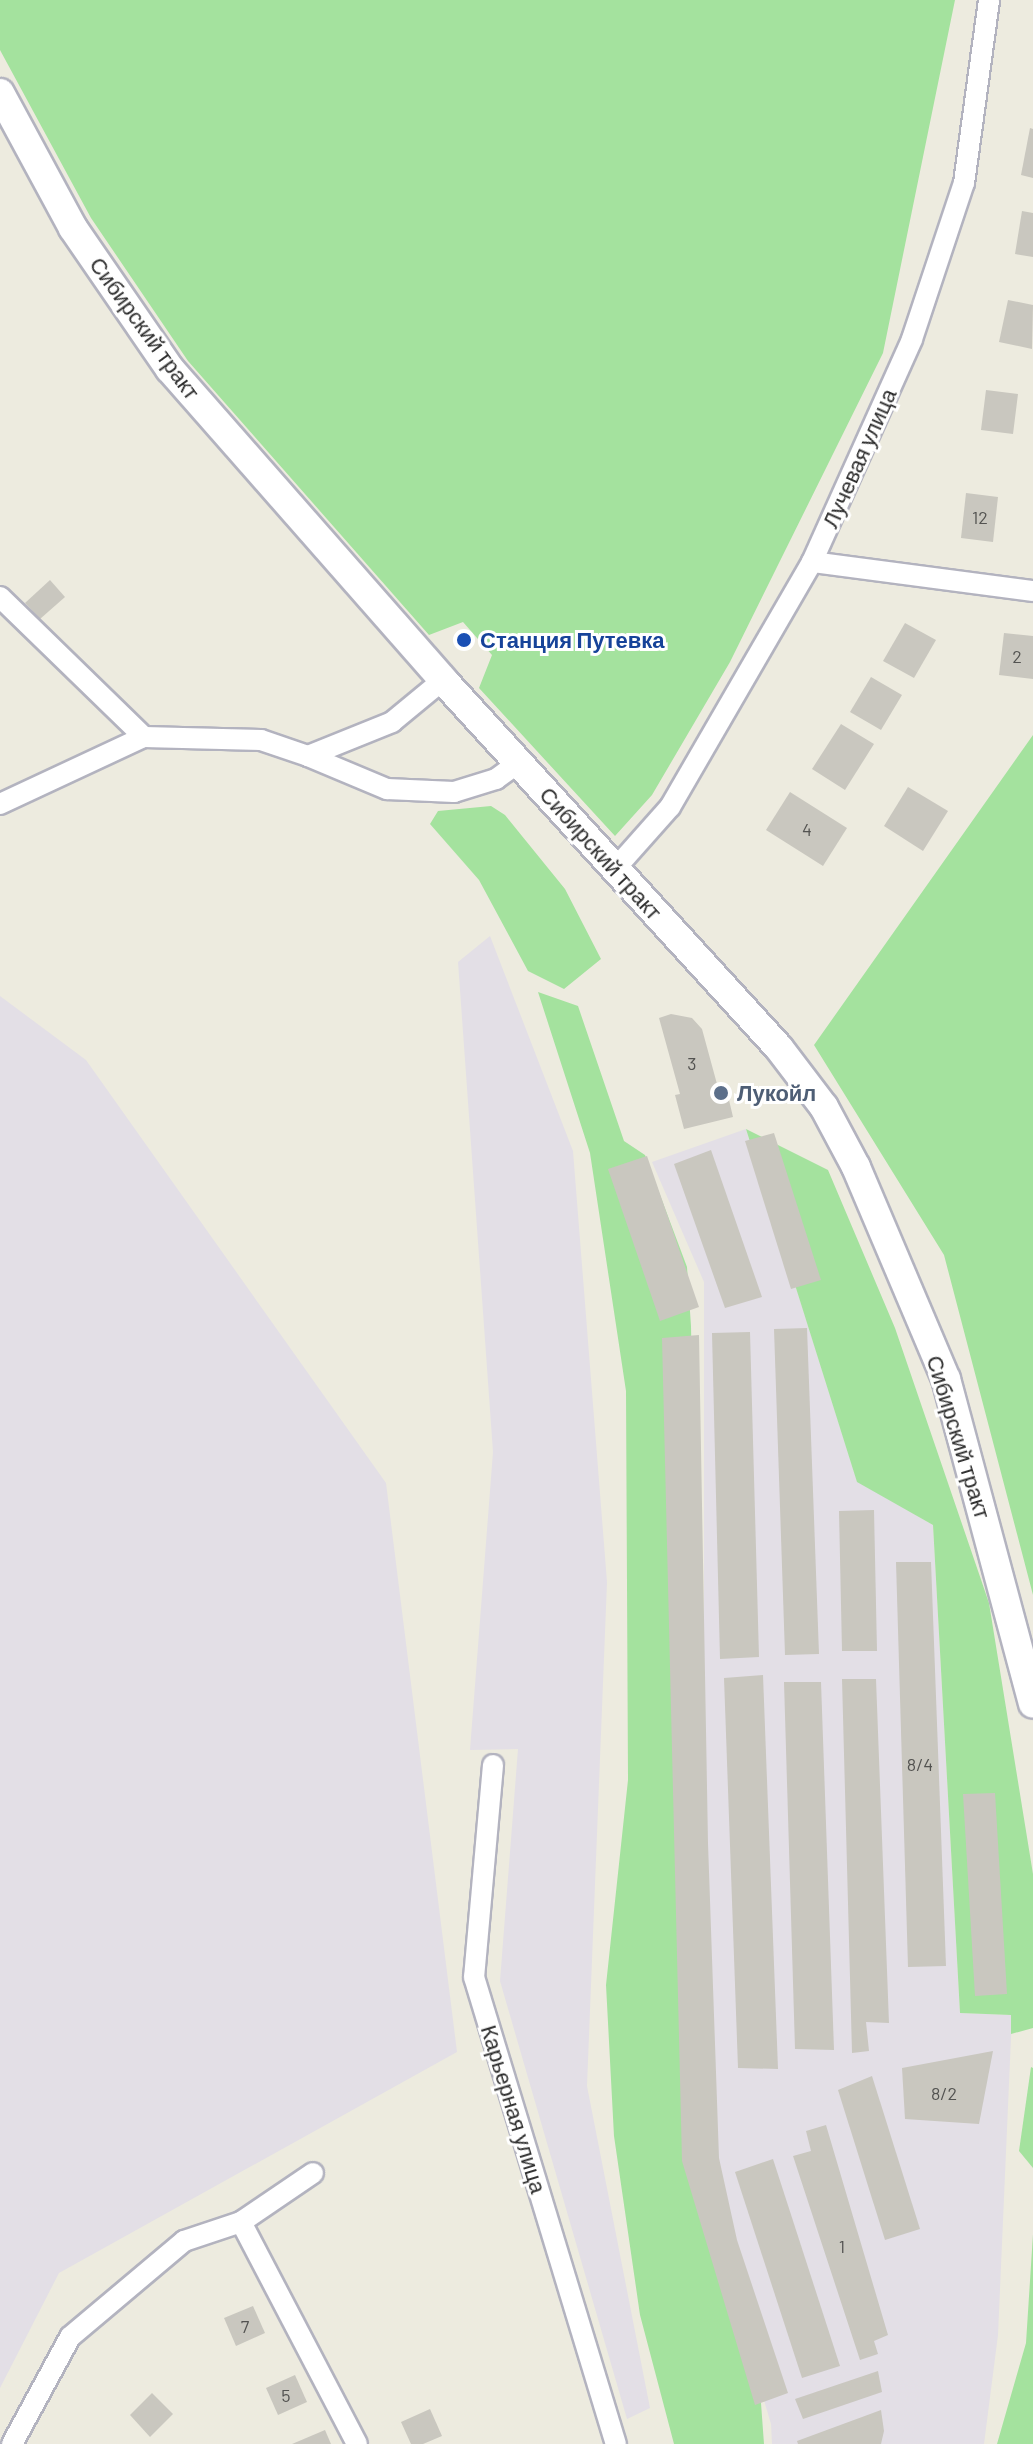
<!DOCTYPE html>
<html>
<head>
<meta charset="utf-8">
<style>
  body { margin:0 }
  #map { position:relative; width:1033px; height:2444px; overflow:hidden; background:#edebdf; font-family:Barlow,sans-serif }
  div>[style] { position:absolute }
  .industrial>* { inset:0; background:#e3dfe6 }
  .green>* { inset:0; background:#a4e29e }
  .building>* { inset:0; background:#c9c7bf }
  .roads { filter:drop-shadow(2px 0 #b3b3bf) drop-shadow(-2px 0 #b3b3bf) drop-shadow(0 2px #b3b3bf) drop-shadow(0 -2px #b3b3bf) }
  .street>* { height:20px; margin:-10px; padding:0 10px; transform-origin:10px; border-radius:10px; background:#fff }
  .secondary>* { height:28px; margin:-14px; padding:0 14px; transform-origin:14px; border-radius:14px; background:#fff }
  .dots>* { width:22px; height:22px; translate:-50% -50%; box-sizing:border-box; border:4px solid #fff; border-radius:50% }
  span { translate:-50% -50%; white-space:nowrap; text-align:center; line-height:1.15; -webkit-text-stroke:6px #fff; paint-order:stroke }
  .number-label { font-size:18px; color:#535351 }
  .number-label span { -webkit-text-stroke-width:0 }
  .street-label { font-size:22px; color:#2c2c2c }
  .transit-label { font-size:22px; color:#164399; font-weight:700 }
  .left { translate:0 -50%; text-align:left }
  .service-label { font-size:22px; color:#4e5e75; font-weight:700 }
</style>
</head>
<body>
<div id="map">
  <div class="industrial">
    <div style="clip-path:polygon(490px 936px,573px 1151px,607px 1582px,587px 2086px,650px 2408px,627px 2419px,500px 1981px,518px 1749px,470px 1750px,493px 1452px,458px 962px)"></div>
    <div style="clip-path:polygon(0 996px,86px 1060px,386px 1483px,457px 2052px,59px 2273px,0 2388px)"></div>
    <div style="clip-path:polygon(746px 1129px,857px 1481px,933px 1525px,960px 2013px,1012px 2015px,998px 2335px,984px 2444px,772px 2444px,771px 2424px,726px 2271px,704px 2135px,704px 1282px,652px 1162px)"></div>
  </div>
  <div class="green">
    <div style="clip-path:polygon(0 0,955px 0,883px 353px,730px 662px,652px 795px,615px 836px,479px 688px,492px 655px,463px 622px,429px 635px,188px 361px,91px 218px,0 50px)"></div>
    <div style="clip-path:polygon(1033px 735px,1033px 1595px,944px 1255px,814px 1045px)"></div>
    <div style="clip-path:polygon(491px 806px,505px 815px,565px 889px,601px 959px,564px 989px,528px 971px,479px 880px,430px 824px,438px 811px)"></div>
    <div style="clip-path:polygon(538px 992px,578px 1006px,624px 1141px,645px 1155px,687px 1267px,691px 1326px,708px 2224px,761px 2403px,764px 2444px,674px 2444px,640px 2315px,614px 2136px,606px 1985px,628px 1780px,626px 1391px,590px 1153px)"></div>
    <div style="clip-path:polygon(746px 1129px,828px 1170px,895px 1328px,989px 1603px,1033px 1874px,1033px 2028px,1011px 2034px,1011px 2015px,960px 2013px,933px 1525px,857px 1482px)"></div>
    <div style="clip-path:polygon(1031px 2067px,1033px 2068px,1033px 2168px,1019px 2151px)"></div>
    <div style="clip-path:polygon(1033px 2234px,1033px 2444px,997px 2444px,1026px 2343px)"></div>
  </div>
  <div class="building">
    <div style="clip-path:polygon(1030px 128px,1033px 129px,1033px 178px,1021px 175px)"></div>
    <div style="clip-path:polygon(1022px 211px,1033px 213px,1033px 257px,1015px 254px)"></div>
    <div style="clip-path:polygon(1008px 300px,1033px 305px,1032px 349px,999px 342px)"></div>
    <div style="clip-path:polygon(986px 390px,1018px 394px,1013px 434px,981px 430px)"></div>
    <div style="clip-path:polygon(966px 493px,998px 497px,993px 542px,961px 538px)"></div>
    <div style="clip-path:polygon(50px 580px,65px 597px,40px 619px,25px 603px)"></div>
    <div style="clip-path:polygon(905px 623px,936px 640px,914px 678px,883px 661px)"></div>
    <div style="clip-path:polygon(1004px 633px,1033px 636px,1033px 679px,999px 675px)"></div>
    <div style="clip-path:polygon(871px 677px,902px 695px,881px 730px,850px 712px)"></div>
    <div style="clip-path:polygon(841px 724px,874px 744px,845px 790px,812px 769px)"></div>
    <div style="clip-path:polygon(908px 787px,948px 811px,923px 851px,884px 826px)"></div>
    <div style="clip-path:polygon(790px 792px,847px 828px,823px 866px,766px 830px)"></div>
    <div style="clip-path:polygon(671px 1014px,692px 1018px,702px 1029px,717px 1084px,725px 1083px,733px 1117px,684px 1129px,675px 1095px,680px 1094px,659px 1018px)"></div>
    <div style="clip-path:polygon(774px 1133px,821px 1280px,791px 1289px,745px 1141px)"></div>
    <div style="clip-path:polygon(711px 1150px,762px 1297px,725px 1308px,674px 1164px)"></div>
    <div style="clip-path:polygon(647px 1156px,699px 1307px,660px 1321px,608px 1169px)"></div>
    <div style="clip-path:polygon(807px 1328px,819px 1654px,785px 1655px,774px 1329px)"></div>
    <div style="clip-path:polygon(750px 1332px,759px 1657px,720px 1659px,712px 1333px)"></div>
    <div style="clip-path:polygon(699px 1335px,708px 1843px,719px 2158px,737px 2240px,788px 2393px,755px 2405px,682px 2161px,662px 1338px)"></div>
    <div style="clip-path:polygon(874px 1510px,877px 1651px,842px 1651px,839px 1511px)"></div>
    <div style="clip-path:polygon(896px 1562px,931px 1562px,946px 1966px,908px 1967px)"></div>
    <div style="clip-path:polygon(763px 1675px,778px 2069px,738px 2068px,724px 1678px)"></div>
    <div style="clip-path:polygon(842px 1679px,876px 1679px,889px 2023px,866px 2022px,869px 2051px,852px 2053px)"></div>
    <div style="clip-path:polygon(784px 1682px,821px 1682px,834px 2050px,795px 2049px)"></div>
    <div style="clip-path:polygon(995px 1793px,1007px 1994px,975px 1996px,963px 1794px)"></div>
    <div style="clip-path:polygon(993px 2051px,979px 2124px,905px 2119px,902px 2068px)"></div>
    <div style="clip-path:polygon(872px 2076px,920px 2229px,885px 2240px,838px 2090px)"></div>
    <div style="clip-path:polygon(826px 2125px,888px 2335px,874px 2341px,878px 2354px,860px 2360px,793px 2156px,811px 2151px,806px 2131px)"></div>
    <div style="clip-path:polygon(773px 2159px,840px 2366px,802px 2378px,735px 2172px)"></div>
    <div style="clip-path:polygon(253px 2306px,265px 2333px,236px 2346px,224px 2318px)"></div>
    <div style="clip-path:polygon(878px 2371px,882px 2392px,803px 2419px,795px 2399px)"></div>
    <div style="clip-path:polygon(295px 2375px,307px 2402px,278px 2415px,266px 2388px)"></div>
    <div style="clip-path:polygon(152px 2393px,173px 2414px,150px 2437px,130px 2415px)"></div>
    <div style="clip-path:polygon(430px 2409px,442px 2436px,423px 2444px,411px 2444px,401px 2422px)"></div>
    <div style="clip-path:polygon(881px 2410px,884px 2431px,881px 2444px,798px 2444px,797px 2441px)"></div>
    <div style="clip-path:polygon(325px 2430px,331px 2444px,292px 2444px)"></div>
  </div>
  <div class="roads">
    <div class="street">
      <div style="left:812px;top:562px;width:223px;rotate:7.5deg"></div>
      <div style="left:0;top:597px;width:201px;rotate:44.2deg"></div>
      <div style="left:308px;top:756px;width:86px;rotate:22.7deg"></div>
      <div style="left:387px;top:789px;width:67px;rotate:2.6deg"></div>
      <div style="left:454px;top:792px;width:44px;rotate:-17.2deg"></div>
      <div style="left:496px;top:779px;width:27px;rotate:-36deg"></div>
      <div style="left:0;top:804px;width:159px;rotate:-25deg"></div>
      <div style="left:144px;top:737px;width:117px;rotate:1.5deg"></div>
      <div style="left:261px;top:740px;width:50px;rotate:18.8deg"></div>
      <div style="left:308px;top:756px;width:91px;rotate:-22deg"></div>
      <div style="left:392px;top:722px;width:66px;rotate:-39.5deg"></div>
      <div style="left:615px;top:869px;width:83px;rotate:-48.4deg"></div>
      <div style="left:670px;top:807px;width:283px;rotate:-59.9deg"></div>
      <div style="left:812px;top:562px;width:244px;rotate:-65.8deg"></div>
      <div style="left:912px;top:339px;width:164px;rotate:-71.6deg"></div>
      <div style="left:964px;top:183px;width:185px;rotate:-82.2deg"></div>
      <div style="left:493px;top:1765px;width:213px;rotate:95.1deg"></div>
      <div style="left:474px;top:1977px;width:488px;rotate:73.1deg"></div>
      <div style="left:241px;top:2222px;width:250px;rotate:62.4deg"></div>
      <div style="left:12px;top:2444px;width:122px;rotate:-61.5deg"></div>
      <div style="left:70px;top:2337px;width:149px;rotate:-40.1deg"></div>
      <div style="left:184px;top:2241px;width:60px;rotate:-18.4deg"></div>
      <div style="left:241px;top:2222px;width:87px;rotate:-34.2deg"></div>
    </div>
    <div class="secondary">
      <div style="left:0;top:93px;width:153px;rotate:61.6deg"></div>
      <div style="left:73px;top:228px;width:171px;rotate:55.5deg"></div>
      <div style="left:170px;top:369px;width:414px;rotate:48.7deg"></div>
      <div style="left:443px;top:680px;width:498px;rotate:47.6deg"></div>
      <div style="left:779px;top:1048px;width:74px;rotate:52.7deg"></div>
      <div style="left:824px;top:1107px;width:68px;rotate:61.9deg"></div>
      <div style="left:856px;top:1167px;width:230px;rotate:67deg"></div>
      <div style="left:946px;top:1379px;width:336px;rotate:75deg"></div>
    </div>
  </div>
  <div class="dots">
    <div style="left:464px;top:640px;background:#1a4fb4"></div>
    <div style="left:721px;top:1093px;background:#5c6f8a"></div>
  </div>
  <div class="number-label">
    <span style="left:980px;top:517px">12</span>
    <span style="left:1017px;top:656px">2</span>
    <span style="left:807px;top:829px">4</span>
    <span style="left:692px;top:1063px">3</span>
    <span style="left:920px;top:1764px">8/4</span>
    <span style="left:944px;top:2093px">8/2</span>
    <span style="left:842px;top:2246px">1</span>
    <span style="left:245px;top:2326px">7</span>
    <span style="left:286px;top:2395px">5</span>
  </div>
  <div class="street-label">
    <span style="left:145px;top:328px;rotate:54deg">Сибирский тракт</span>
    <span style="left:859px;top:458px;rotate:-66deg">Лучевая улица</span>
    <span style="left:601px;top:853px;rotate:48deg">Сибирский тракт</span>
    <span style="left:959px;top:1437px;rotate:73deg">Сибирский тракт</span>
    <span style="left:514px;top:2109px;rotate:73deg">Карьерная улица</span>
  </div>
  <div class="transit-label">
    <span class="left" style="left:480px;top:640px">Станция Путевка</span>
  </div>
  <div class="service-label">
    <span class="left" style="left:737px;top:1093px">Лукойл</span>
  </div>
</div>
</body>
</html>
